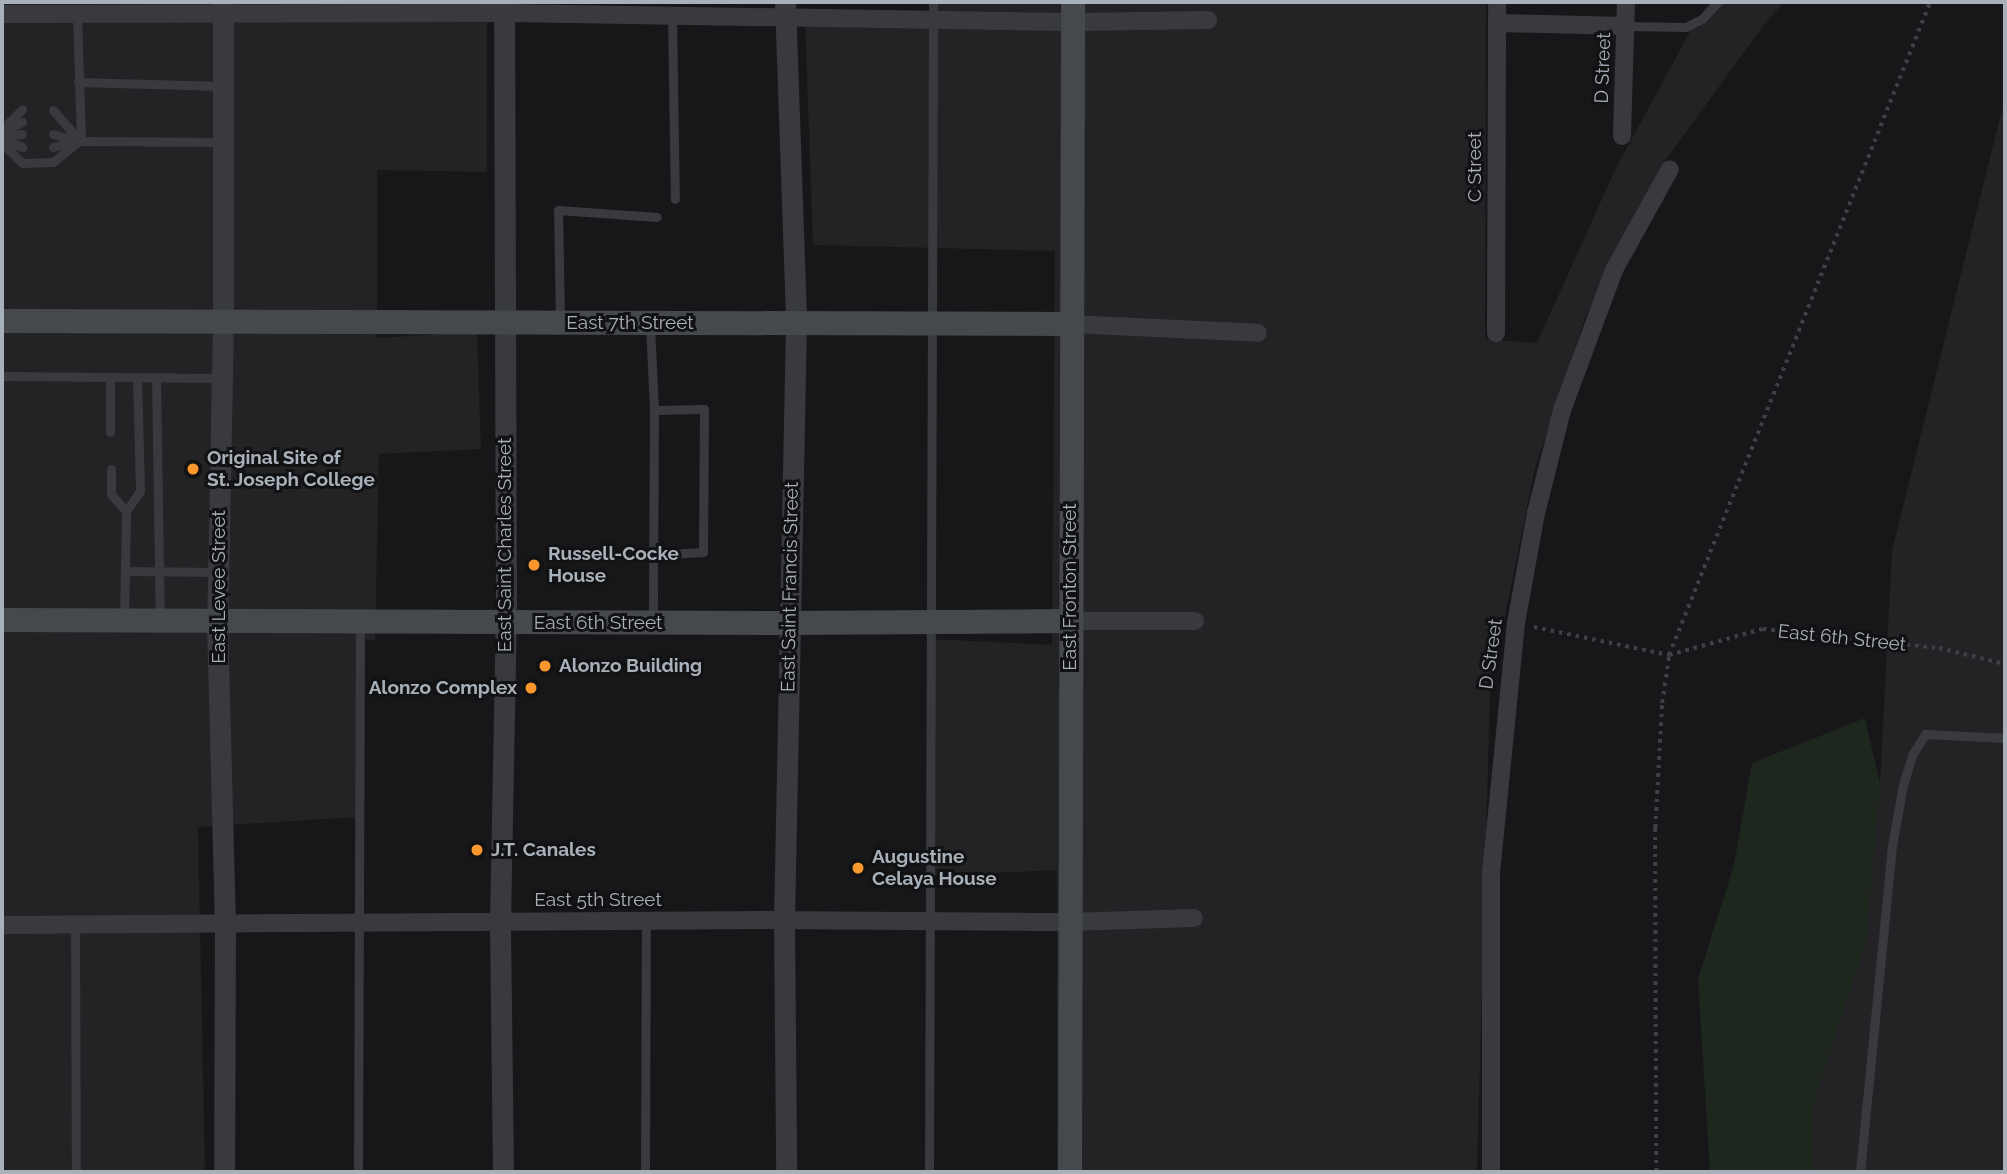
<!DOCTYPE html>
<html>
<head>
<meta charset="utf-8">
<style>
  body { margin:0 }
  #map { position:relative; width:2007px; height:1174px; overflow:hidden; background:#171719; font-family:Raleway,sans-serif }
  div>[style] { position:absolute }
  .built>* { inset:0; background:#232326 }
  .green>* { inset:0; background:#1e271e }
  .path>* { height:3.5px; margin-top:-1.75px; transform-origin:0; background:repeating-linear-gradient(90deg,#3d4145 0 3.5px,transparent 0 8.5px) }
  .service>* { height:9px; margin:-4.5px; padding:0 4.5px; transform-origin:4.5px; border-radius:4.5px; background:#383a3e }
  .minor>* { height:18px; margin:-9px; padding:0 9px; transform-origin:9px; border-radius:9px; background:#383a3e }
  .tertiary>* { height:21px; margin:-10.5px; padding:0 10.5px; transform-origin:10.5px; border-radius:10.5px; background:#383a3e }
  .secondary>* { height:24px; margin:-12px; padding:0 12px; transform-origin:12px; border-radius:12px; background:#45494e }
  .dots>* { width:19px; height:19px; translate:-50% -50%; box-sizing:border-box; border:4px solid #121214; border-radius:50% }
  span { translate:-50% -50%; white-space:nowrap; text-align:center; line-height:1.15; -webkit-text-stroke:6px #121214; paint-order:stroke }
  .street-label { font-size:19px; color:#a8b0b9 }
  .poi-label { font-size:19px; color:#a8b0b9; font-weight:700 }
  .left { translate:0 -50%; text-align:left }
  .right { translate:-100% -50%; text-align:right }
  .frame { position:absolute; inset:0; border:4px solid #a8b0b9; pointer-events:none }
</style>
</head>
<body>
<div id="map">
  <div class="built">
    <div style="clip-path:polygon(2px 2px,487px 2px,487px 172px,377px 170px,377px 338px,477px 332px,481px 449px,379px 454px,375px 640px,358px 641px,357px 817px,198px 827px,205px 1172px,2px 1172px)"></div>
    <div style="clip-path:polygon(933px 2px,1486px 2px,1485px 339px,1537px 343px,1615px 170px,1693px 26px,1710px 2px,1784px 2px,1763px 26px,1665px 161px,1585px 318px,1535px 468px,1490px 690px,1477px 1172px,1057px 1172px,1057px 870px,931px 876px,929px 639px,1052px 645px,1055px 251px,813px 245px,805px 19px,932px 21px)"></div>
    <div style="clip-path:polygon(2005px 98px,2005px 1172px,1814px 1172px,1814px 1102px,1866px 942px,1880px 784px,1892px 551px)"></div>
  </div>
  <div class="green">
    <div style="clip-path:polygon(1865px 718px,1880px 784px,1866px 942px,1814px 1102px,1814px 1172px,1710px 1172px,1698px 979px,1734px 865px,1752px 763px)"></div>
  </div>
  <div class="path">
    <div style="left:1534px;top:627px;width:138px;rotate:11.7deg"></div>
    <div style="left:1669px;top:655px;width:98px;rotate:-15.5deg"></div>
    <div style="left:1763px;top:629px;width:177px;rotate:6.2deg"></div>
    <div style="left:1939px;top:648px;width:68px;rotate:13.6deg"></div>
    <div style="left:1656px;top:1172px;width:344px;rotate:-90.2deg"></div>
    <div style="left:1655px;top:828px;width:125px;rotate:-86.8deg"></div>
    <div style="left:1662px;top:703px;width:49px;rotate:-81.7deg"></div>
    <div style="left:1669px;top:655px;width:703px;rotate:-68.21deg"></div>
  </div>
  <div class="service">
    <div style="left:77px;top:14px;width:127px;rotate:88.2deg"></div>
    <div style="left:672px;top:16px;width:183px;rotate:89.1deg"></div>
    <div style="left:1625px;top:26px;width:61px;rotate:0.9deg"></div>
    <div style="left:1686px;top:27px;width:18px;rotate:-27deg"></div>
    <div style="left:1702px;top:19px;width:23px;rotate:-47deg"></div>
    <div style="left:78px;top:82px;width:144px;rotate:1.6deg"></div>
    <div style="left:53px;top:110px;width:38px;rotate:49deg"></div>
    <div style="left:2px;top:129px;width:28px;rotate:-44deg"></div>
    <div style="left:6px;top:130px;width:18px;rotate:-27deg"></div>
    <div style="left:53px;top:134px;width:27px;rotate:15deg"></div>
    <div style="left:79px;top:141px;width:143px;rotate:0.4deg"></div>
    <div style="left:2px;top:136px;width:20px;rotate:-6deg"></div>
    <div style="left:2px;top:139px;width:22px;rotate:22deg"></div>
    <div style="left:2px;top:143px;width:28px;rotate:45deg"></div>
    <div style="left:22px;top:163px;width:31px;rotate:-2deg"></div>
    <div style="left:53px;top:162px;width:33px;rotate:-39deg"></div>
    <div style="left:53px;top:147px;width:25px;rotate:-14deg"></div>
    <div style="left:560px;top:321px;width:111px;rotate:-91deg"></div>
    <div style="left:558px;top:210px;width:99px;rotate:4deg"></div>
    <div style="left:650px;top:325px;width:85px;rotate:87.3deg"></div>
    <div style="left:654px;top:410px;width:212px;rotate:90.3deg"></div>
    <div style="left:2px;top:376px;width:220px;rotate:0.5deg"></div>
    <div style="left:110px;top:377px;width:55px;rotate:90deg"></div>
    <div style="left:156px;top:377px;width:243px;rotate:89.1deg"></div>
    <div style="left:654px;top:410px;width:50px;rotate:-1.1deg"></div>
    <div style="left:704px;top:409px;width:143px;rotate:90.4deg"></div>
    <div style="left:703px;top:552px;width:49px;rotate:176.5deg"></div>
    <div style="left:111px;top:469px;width:25px;rotate:90deg"></div>
    <div style="left:111px;top:494px;width:23px;rotate:49deg"></div>
    <div style="left:125px;top:571px;width:93px;rotate:0.6deg"></div>
    <div style="left:124px;top:619px;width:108px;rotate:-88.9deg"></div>
    <div style="left:126px;top:511px;width:24px;rotate:-55deg"></div>
    <div style="left:140px;top:491px;width:114px;rotate:-91.5deg"></div>
    <div style="left:75px;top:924px;width:248px;rotate:89.8deg"></div>
    <div style="left:358px;top:1172px;width:547px;rotate:-89.79deg"></div>
    <div style="left:645px;top:1172px;width:251px;rotate:-89.8deg"></div>
    <div style="left:929px;top:1172px;width:1170px;rotate:-89.8deg"></div>
    <div style="left:1860px;top:1172px;width:328px;rotate:-84.4deg"></div>
    <div style="left:1892px;top:846px;width:62px;rotate:-79.8deg"></div>
    <div style="left:1903px;top:785px;width:31px;rotate:-73deg"></div>
    <div style="left:1912px;top:755px;width:25px;rotate:-58deg"></div>
    <div style="left:1925px;top:734px;width:80px;rotate:2.9deg"></div>
  </div>
  <div class="minor">
    <div style="left:2px;top:14px;width:502px;rotate:-0.11deg"></div>
    <div style="left:504px;top:13px;width:569px;rotate:0.91deg"></div>
    <div style="left:1073px;top:22px;width:135px;rotate:-0.8deg"></div>
    <div style="left:1497px;top:23px;width:128px;rotate:1.3deg"></div>
    <div style="left:1622px;top:136px;width:134px;rotate:-88.3deg"></div>
    <div style="left:1070px;top:324px;width:188px;rotate:2.7deg"></div>
    <div style="left:1496px;top:333px;width:331px;rotate:-89.8deg"></div>
    <div style="left:1071px;top:621px;width:124px"></div>
    <div style="left:2px;top:925px;width:762px;rotate:-0.38deg"></div>
    <div style="left:764px;top:920px;width:305px;rotate:0.4deg"></div>
    <div style="left:1069px;top:922px;width:125px;rotate:-1.8deg"></div>
    <div style="left:1491px;top:1172px;width:299px;rotate:-90deg"></div>
    <div style="left:1491px;top:873px;width:251px;rotate:-84.3deg"></div>
    <div style="left:1516px;top:623px;width:112px;rotate:-79.7deg"></div>
    <div style="left:1536px;top:513px;width:106px;rotate:-75.8deg"></div>
    <div style="left:1562px;top:410px;width:149px;rotate:-69.6deg"></div>
    <div style="left:1614px;top:270px;width:115px;rotate:-61deg"></div>
  </div>
  <div class="tertiary">
    <div style="left:223px;top:2px;width:320px;rotate:90deg"></div>
    <div style="left:223px;top:322px;width:299px;rotate:91.1deg"></div>
    <div style="left:217px;top:621px;width:301px;rotate:88.5deg"></div>
    <div style="left:225px;top:922px;width:250px;rotate:90.2deg"></div>
    <div style="left:785px;top:2px;width:321px;rotate:88deg"></div>
    <div style="left:796px;top:323px;width:597px;rotate:91.15deg"></div>
    <div style="left:784px;top:920px;width:252px;rotate:89.5deg"></div>
    <div style="left:503px;top:1172px;width:250px;rotate:-90.7deg"></div>
    <div style="left:500px;top:922px;width:300px;rotate:-88.9deg"></div>
    <div style="left:506px;top:622px;width:620px;rotate:-90.18deg"></div>
  </div>
  <div class="secondary">
    <div style="left:2px;top:321px;width:1068px;rotate:0.16deg"></div>
    <div style="left:2px;top:620px;width:786px;rotate:0.22deg"></div>
    <div style="left:788px;top:623px;width:283px;rotate:-0.4deg"></div>
    <div style="left:1070px;top:1172px;width:1170px;rotate:-89.85deg"></div>
  </div>
  <div class="dots">
    <div style="left:193px;top:469px;background:#fa972d"></div>
    <div style="left:534px;top:565px;background:#fa972d"></div>
    <div style="left:545px;top:666px;background:#fa972d"></div>
    <div style="left:531px;top:688px;background:#fa972d"></div>
    <div style="left:477px;top:850px;background:#fa972d"></div>
    <div style="left:858px;top:868px;background:#fa972d"></div>
  </div>
  <div class="street-label">
    <span style="left:1603px;top:68px;rotate:-88deg">D Street</span>
    <span style="left:1475px;top:167px;rotate:-90deg">C Street</span>
    <span style="left:630px;top:323px">East 7th Street</span>
    <span style="left:505px;top:545px;rotate:-90deg">East Saint Charles Street</span>
    <span style="left:219px;top:587px;rotate:-90deg">East Levee Street</span>
    <span style="left:790px;top:587px;rotate:-89deg">East Saint Francis Street</span>
    <span style="left:1070px;top:587px;rotate:-90deg">East Fronton Street</span>
    <span style="left:598px;top:623px">East 6th Street</span>
    <span style="left:1842px;top:638px;rotate:6deg">East 6th Street</span>
    <span style="left:1491px;top:654px;rotate:-82deg">D Street</span>
    <span style="left:598px;top:900px">East 5th Street</span>
  </div>
  <div class="poi-label">
    <span class="left" style="left:207px;top:469px">Original Site of<br>St. Joseph College</span>
    <span class="left" style="left:548px;top:565px">Russell-Cocke<br>House</span>
    <span class="left" style="left:559px;top:666px">Alonzo Building</span>
    <span class="right" style="left:517px;top:688px">Alonzo Complex</span>
    <span class="left" style="left:491px;top:850px">J.T. Canales</span>
    <span class="left" style="left:872px;top:868px">Augustine<br>Celaya House</span>
  </div>
  <div class="frame"></div>
</div>
</body>
</html>
